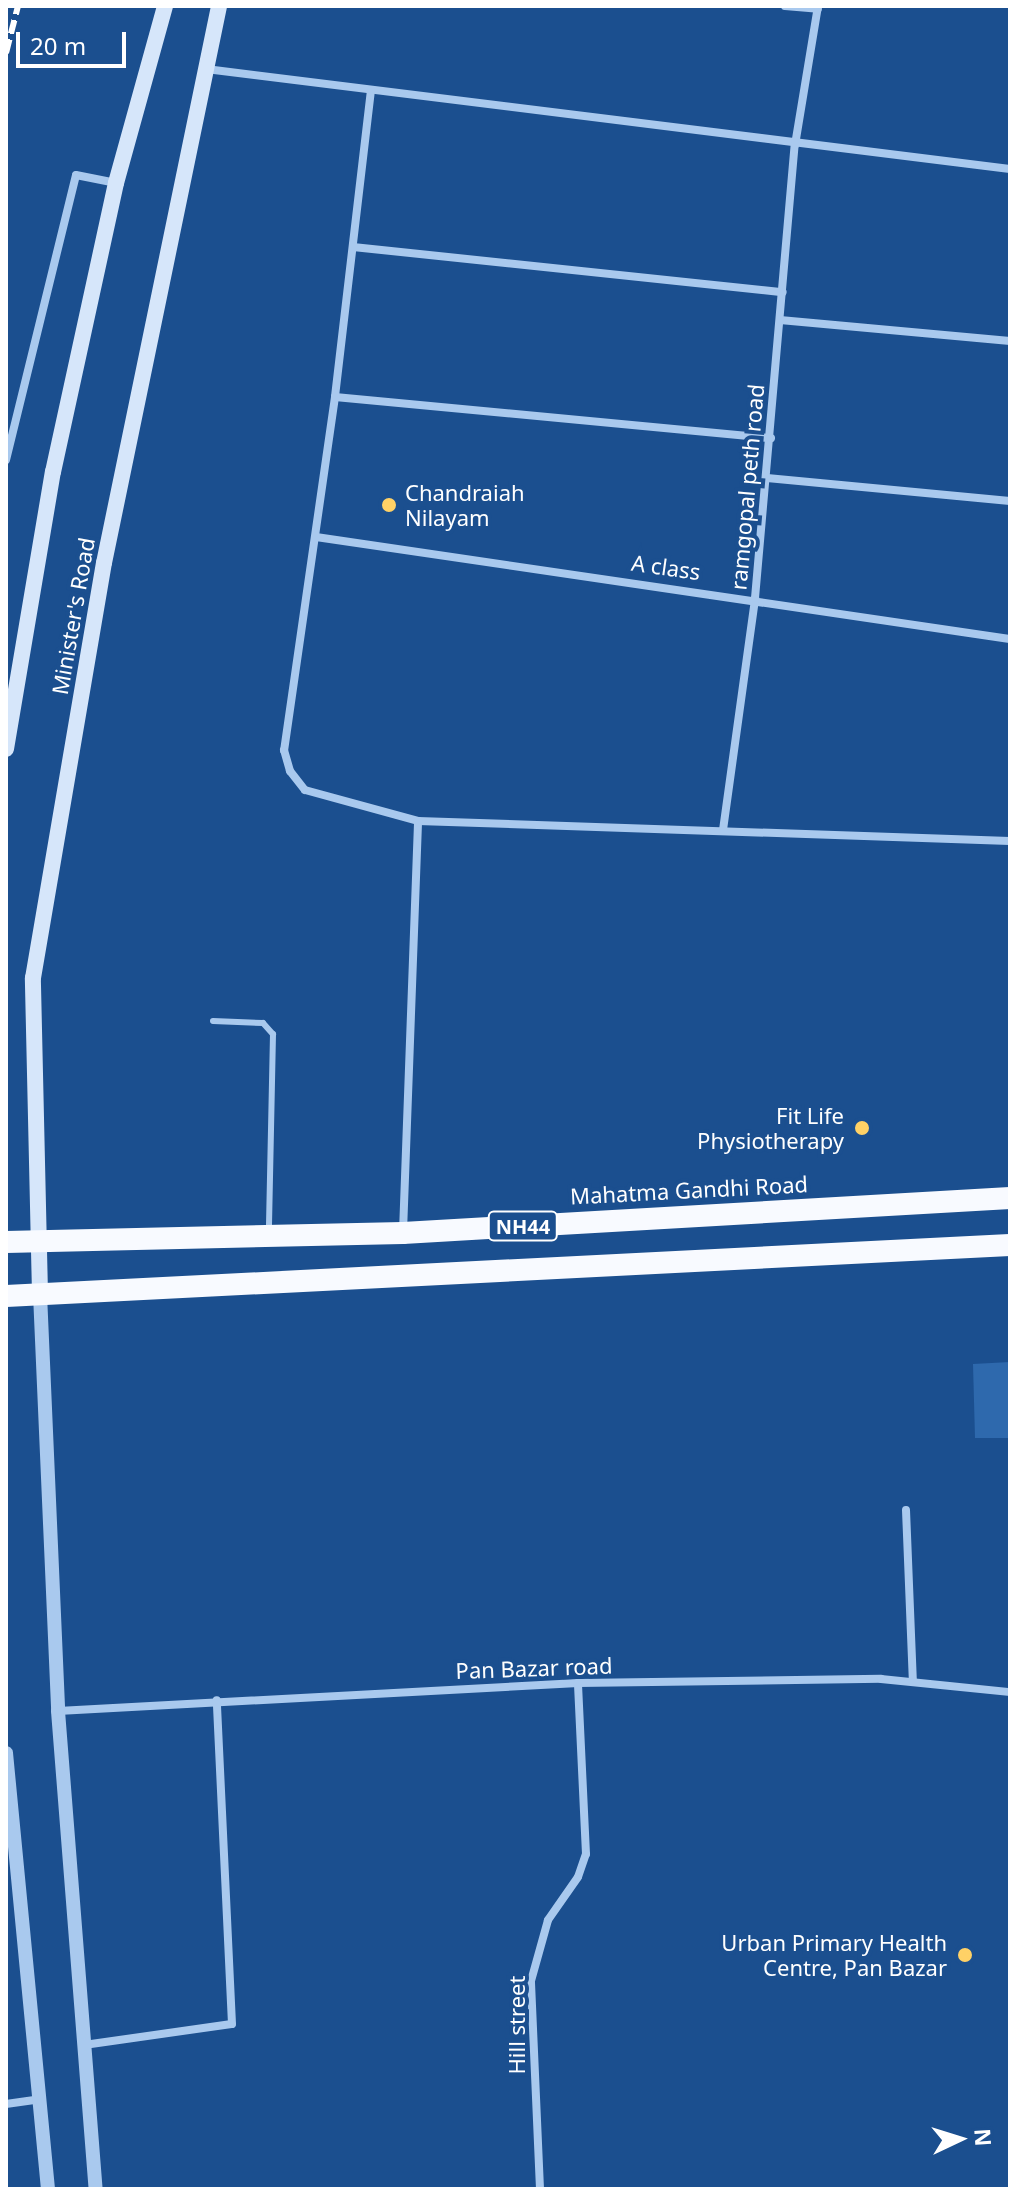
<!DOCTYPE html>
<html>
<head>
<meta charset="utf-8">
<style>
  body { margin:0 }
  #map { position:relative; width:1016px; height:2195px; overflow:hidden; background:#1b4f8f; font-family:"Noto Sans",sans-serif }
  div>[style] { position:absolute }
  .green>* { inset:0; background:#2e69ad }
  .service>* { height:6px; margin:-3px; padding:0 3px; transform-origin:3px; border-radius:3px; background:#a9c9ee }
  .minor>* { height:8px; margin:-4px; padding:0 4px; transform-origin:4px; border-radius:4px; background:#a9c9ee }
  .tertiary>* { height:14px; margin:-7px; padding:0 7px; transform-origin:7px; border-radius:7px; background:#a9c9ee }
  .secondary>* { height:16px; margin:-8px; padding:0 8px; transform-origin:8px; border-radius:8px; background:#d6e6fa }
  .trunk>* { height:22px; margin:-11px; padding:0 11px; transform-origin:11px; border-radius:11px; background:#f8faff }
  .rail>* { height:6px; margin-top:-3px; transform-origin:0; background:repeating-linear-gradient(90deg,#fff 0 14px,transparent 0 20px) }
  .dots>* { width:22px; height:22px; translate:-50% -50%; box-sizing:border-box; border:4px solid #1b4f8f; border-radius:50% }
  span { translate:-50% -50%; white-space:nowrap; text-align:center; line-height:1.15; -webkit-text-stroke:8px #1b4f8f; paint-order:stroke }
  .shield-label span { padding:2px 6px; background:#1b4f8f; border:2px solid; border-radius:6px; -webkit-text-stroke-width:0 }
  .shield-label { font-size:20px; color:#fff; font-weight:700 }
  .street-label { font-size:22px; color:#fff }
  .poi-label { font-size:22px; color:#fff }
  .left { translate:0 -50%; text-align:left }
  .right { translate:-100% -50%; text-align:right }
  .frame { position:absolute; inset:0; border:8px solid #fff; pointer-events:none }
  .north { position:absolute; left:920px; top:2099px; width:80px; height:80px; -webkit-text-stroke:6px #1b4f8f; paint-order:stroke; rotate:86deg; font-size:22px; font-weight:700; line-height:32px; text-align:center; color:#fff }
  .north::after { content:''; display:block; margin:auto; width:28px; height:36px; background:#fff; clip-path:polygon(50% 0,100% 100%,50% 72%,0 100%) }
  .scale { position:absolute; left:16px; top:32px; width:110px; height:36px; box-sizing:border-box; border:4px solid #fff; border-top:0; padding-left:10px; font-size:24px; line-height:28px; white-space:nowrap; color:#fff; -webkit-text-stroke:6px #1b4f8f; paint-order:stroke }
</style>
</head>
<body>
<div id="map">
  <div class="green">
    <div style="clip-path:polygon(1010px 1362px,1010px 1438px,975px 1438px,973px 1364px)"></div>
  </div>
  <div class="service">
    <div style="left:213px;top:1021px;width:50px;rotate:2.3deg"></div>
    <div style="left:263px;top:1023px;width:15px;rotate:48deg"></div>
    <div style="left:273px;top:1034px;width:196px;rotate:91.2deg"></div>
  </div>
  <div class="minor">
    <div style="left:785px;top:6px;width:33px;rotate:5deg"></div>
    <div style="left:206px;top:69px;width:810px;rotate:7.09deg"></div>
    <div style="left:371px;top:90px;width:309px;rotate:96.7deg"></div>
    <div style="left:335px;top:397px;width:357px;rotate:98.2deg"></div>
    <div style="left:284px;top:750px;width:22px;rotate:74deg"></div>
    <div style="left:290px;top:771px;width:24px;rotate:52deg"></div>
    <div style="left:305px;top:790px;width:117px;rotate:15.3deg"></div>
    <div style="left:418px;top:821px;width:592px;rotate:1.93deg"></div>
    <div style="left:353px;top:247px;width:432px;rotate:6deg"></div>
    <div style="left:780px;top:320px;width:231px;rotate:5.2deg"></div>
    <div style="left:335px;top:397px;width:438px;rotate:5.4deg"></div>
    <div style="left:6px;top:460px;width:293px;rotate:-76.2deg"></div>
    <div style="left:76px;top:175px;width:41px;rotate:11.3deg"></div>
    <div style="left:767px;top:478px;width:244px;rotate:5.4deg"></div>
    <div style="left:316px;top:537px;width:701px;rotate:8.36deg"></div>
    <div style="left:723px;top:830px;width:234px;rotate:-82.1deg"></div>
    <div style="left:755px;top:598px;width:455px;rotate:-85deg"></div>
    <div style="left:795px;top:145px;width:141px;rotate:-80.6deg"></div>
    <div style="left:403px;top:1232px;width:411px;rotate:-87.9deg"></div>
    <div style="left:906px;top:1510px;width:172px;rotate:87.7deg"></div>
    <div style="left:58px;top:1711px;width:521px;rotate:-3.08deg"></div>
    <div style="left:578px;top:1683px;width:303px;rotate:-0.8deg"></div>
    <div style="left:881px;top:1679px;width:130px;rotate:5.8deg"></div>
    <div style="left:84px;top:2045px;width:149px;rotate:-8.1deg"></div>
    <div style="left:232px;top:2024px;width:324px;rotate:-92.7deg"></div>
    <div style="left:6px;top:2104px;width:34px;rotate:-8deg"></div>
    <div style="left:540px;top:2189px;width:208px;rotate:-92.5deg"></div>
    <div style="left:531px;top:1981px;width:63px;rotate:-74.4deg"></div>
    <div style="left:548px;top:1920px;width:52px;rotate:-55.1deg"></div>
    <div style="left:578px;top:1877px;width:24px;rotate:-71deg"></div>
    <div style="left:586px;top:1854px;width:171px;rotate:-92.7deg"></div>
  </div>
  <div class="tertiary">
    <div style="left:40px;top:1294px;width:417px;rotate:87.5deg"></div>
    <div style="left:58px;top:1711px;width:480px;rotate:85.5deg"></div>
    <div style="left:6px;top:1753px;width:438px;rotate:84.5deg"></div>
  </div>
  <div class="secondary">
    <div style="left:6px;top:749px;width:281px;rotate:-80.4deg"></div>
    <div style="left:53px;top:472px;width:296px;rotate:-77.7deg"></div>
    <div style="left:116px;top:183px;width:184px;rotate:-74.5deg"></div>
    <div style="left:40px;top:1294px;width:316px;rotate:-91.3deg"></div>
    <div style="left:33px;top:978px;width:421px;rotate:-80.3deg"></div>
    <div style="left:104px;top:563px;width:569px;rotate:-78.33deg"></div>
  </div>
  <div class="trunk">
    <div style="left:6px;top:1242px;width:397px;rotate:-1.3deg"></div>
    <div style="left:403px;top:1233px;width:608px;rotate:-3.3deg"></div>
    <div style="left:6px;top:1296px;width:1005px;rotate:-2.91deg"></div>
  </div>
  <div class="rail">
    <div style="left:6px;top:53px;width:49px;rotate:-75.7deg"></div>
  </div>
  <div class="dots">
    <div style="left:389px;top:505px;background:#ffd166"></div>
    <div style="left:862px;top:1128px;background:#ffd166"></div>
    <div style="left:965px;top:1955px;background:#ffd166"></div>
  </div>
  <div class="shield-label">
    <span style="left:523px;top:1226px">NH44</span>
  </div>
  <div class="street-label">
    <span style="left:747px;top:487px;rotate:-85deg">ramgopal peth road</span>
    <span style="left:666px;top:567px;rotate:8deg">A class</span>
    <span style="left:73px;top:616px;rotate:-80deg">Minister's Road</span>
    <span style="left:689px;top:1190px;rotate:-3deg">Mahatma Gandhi Road</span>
    <span style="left:534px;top:1668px;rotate:-2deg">Pan Bazar road</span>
    <span style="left:517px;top:2025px;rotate:-90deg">Hill street</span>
  </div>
  <div class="poi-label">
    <span class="left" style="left:405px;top:505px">Chandraiah<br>Nilayam</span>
    <span class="right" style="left:844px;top:1128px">Fit Life<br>Physiotherapy</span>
    <span class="right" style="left:947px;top:1955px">Urban Primary Health<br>Centre, Pan Bazar</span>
  </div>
  <div class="frame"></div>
  <div class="north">N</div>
  <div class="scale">20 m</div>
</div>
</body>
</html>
